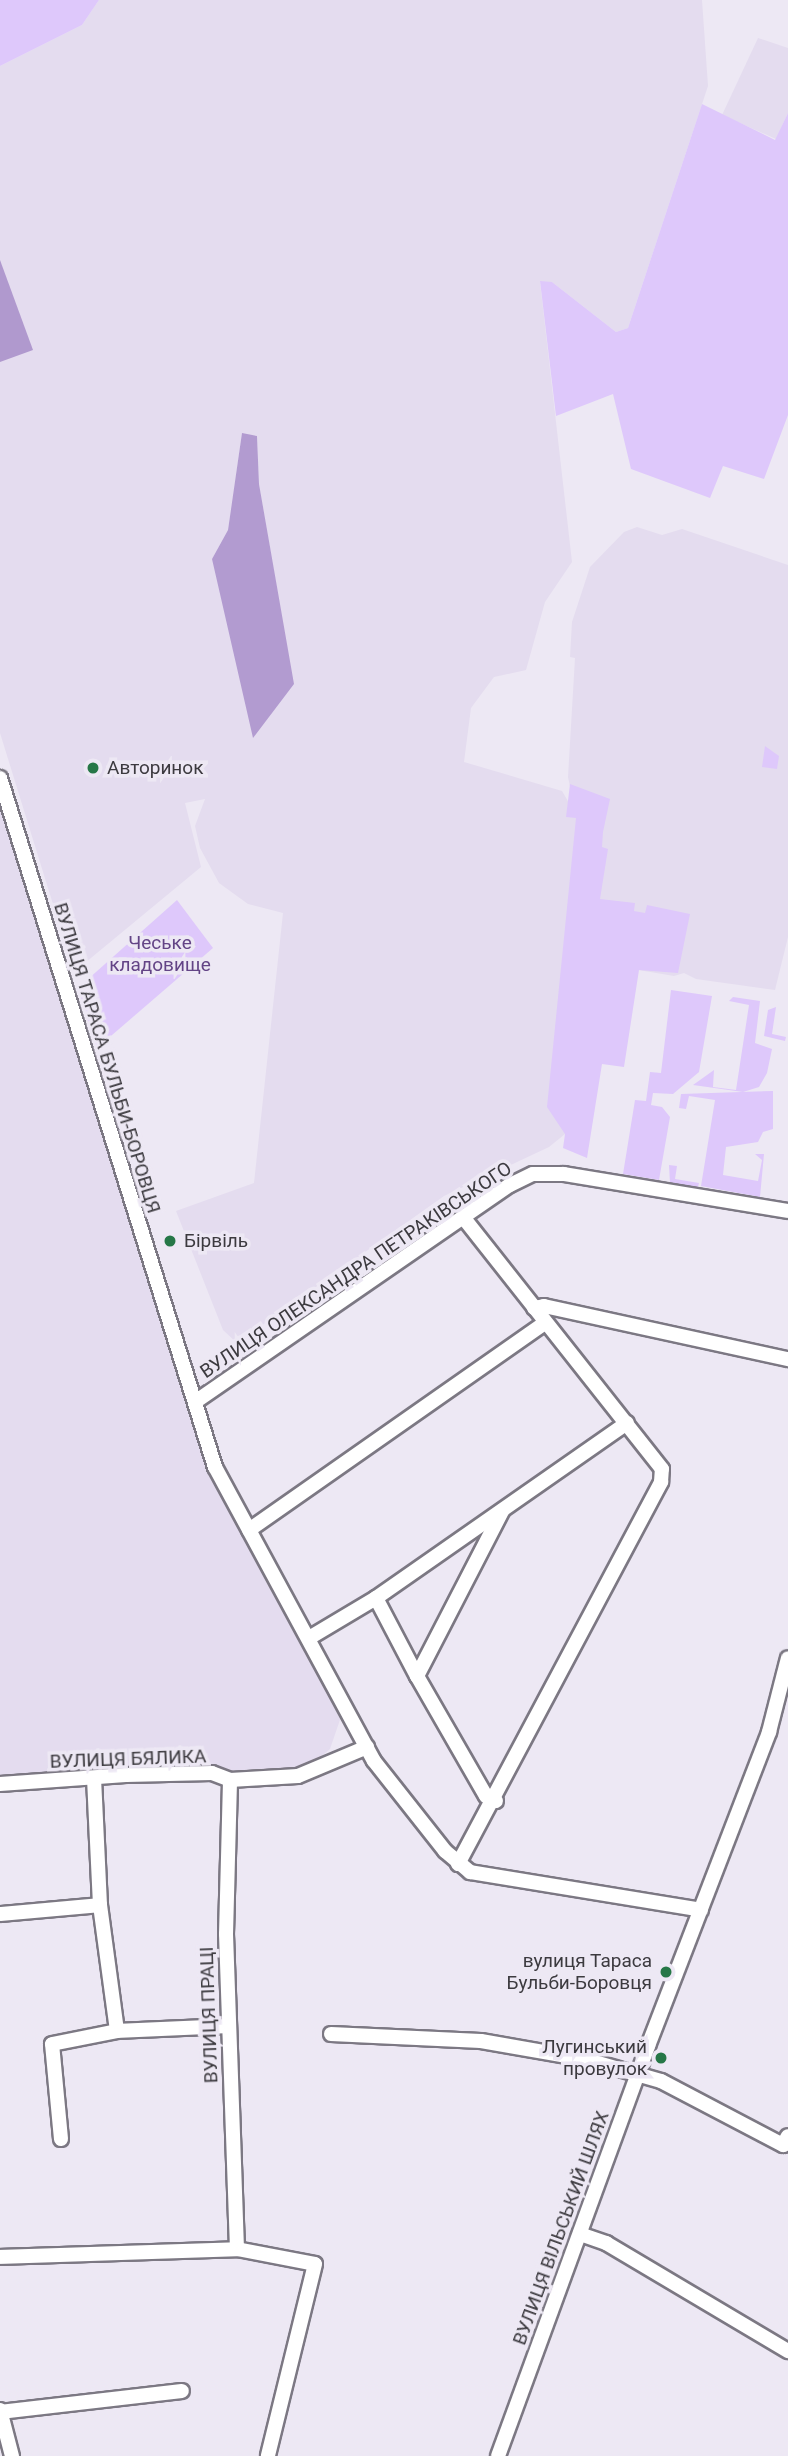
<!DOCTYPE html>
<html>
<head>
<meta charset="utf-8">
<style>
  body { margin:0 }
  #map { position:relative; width:788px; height:2456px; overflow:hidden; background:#ede8f4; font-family:Roboto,sans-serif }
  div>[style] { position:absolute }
  .built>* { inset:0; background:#e4dcef }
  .green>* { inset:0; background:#dec8fb }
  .forest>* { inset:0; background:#b29bd0 }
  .water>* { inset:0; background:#b099ce }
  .roads { filter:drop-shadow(2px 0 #7c7883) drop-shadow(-2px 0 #7c7883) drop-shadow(0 2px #7c7883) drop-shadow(0 -2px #7c7883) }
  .minor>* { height:14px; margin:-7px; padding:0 7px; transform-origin:7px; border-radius:7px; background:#fff }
  .dots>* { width:19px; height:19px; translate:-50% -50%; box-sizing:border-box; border:4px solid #ede8f4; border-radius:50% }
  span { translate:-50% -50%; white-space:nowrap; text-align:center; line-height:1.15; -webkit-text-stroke:7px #ede8f4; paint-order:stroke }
  .poi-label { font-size:19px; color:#3c3a3f }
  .left { translate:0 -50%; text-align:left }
  .right { translate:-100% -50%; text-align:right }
  .park-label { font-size:19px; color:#634486 }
  .street-label { font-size:19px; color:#3c3a3f }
</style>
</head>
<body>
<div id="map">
  <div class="built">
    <div style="clip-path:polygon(evenodd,99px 0,702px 0,708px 86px,628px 328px,616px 332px,552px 282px,540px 282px,572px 562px,545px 602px,526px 670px,494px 677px,471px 708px,464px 762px,562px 791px,576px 815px,568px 777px,575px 658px,570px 657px,572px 622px,590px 567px,624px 532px,637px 527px,662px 535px,682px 529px,788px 565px,788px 937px,775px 990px,696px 979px,684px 973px,674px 976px,562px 957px,565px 1134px,549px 1147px,444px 1196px,237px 1343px,223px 1330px,176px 1211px,254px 1183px,283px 913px,248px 904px,219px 883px,200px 848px,195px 826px,205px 799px,185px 803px,201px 867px,74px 972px,0 733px,0 66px,82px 25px,99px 0,242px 434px,257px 436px,259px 484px,293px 683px,212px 559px,228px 530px,242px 434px)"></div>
    <div style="clip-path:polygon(758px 38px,788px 48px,788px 113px,776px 139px,722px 115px)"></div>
    <div style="clip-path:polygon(0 778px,215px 1467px,344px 1708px,330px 1749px,298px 1776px,0 1784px)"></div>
  </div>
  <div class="green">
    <div style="clip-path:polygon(0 0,99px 0,82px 25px,0 66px)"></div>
    <div style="clip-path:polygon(702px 104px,775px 140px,788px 113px,788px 415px,764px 479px,723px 466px,710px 498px,631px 469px,613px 394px,556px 416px,540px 281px,552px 282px,616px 332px,628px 328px)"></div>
    <div style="clip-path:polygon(765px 746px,779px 756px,777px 769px,762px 767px)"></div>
    <div style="clip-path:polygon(570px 784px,610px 799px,603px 832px,602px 847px,608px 849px,600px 899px,635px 903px,634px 911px,645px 913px,647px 905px,690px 914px,678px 973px,639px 970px,624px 1067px,602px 1064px,587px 1158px,563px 1148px,565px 1134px,547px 1107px,576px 818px,566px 817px)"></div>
    <div style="clip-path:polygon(177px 900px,213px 948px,97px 1048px,78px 988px)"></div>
    <div style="clip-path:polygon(671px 990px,712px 996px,699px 1072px,673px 1094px,653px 1093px,651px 1105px,662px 1107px,670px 1117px,659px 1180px,623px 1174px,635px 1100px,646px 1101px,650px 1072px,661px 1073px)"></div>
    <div style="clip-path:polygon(733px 997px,760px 1001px,755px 1043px,772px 1049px,767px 1073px,759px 1087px,743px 1092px,693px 1085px,714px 1070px,713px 1087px,736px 1090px,749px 1005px,729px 1001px)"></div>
    <div style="clip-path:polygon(776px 1007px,772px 1034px,786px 1037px,785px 1041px,764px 1036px,768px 1010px)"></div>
    <div style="clip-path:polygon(773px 1091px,773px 1129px,763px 1132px,758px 1142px,726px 1147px,723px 1175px,758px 1181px,762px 1160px,755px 1154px,764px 1154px,760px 1197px,701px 1186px,715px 1100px,689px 1096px,686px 1109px,679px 1108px,681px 1094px)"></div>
    <div style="clip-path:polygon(669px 1165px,677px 1166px,675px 1179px,699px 1183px,698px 1187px,670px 1183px)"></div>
  </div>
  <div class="forest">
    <div style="clip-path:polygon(242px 433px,257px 436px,259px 484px,294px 684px,253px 738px,212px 559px,228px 530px)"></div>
  </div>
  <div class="water">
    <div style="clip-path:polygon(0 260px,33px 350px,0 362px)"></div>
  </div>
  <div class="roads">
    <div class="minor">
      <div style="left:0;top:778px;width:722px;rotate:72.67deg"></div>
      <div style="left:215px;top:1467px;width:334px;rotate:61.6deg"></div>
      <div style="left:374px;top:1761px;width:115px;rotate:51.7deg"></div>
      <div style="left:445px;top:1851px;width:33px;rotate:40deg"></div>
      <div style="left:470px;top:1872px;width:234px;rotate:9.3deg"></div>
      <div style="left:534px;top:1308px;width:10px;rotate:-11deg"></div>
      <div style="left:544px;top:1306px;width:250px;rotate:12.3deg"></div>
      <div style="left:195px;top:1402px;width:383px;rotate:-34.6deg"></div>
      <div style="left:510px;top:1185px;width:25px;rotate:-26deg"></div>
      <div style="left:533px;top:1174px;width:31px"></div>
      <div style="left:564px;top:1174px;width:227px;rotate:9.4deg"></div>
      <div style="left:249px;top:1530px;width:361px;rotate:-35deg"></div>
      <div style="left:376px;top:1598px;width:88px;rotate:62.3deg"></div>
      <div style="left:309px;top:1638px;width:78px;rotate:-30.8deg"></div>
      <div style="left:376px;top:1598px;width:306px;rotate:-34.9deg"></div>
      <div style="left:94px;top:1778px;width:127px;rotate:87.3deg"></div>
      <div style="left:100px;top:1905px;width:127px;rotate:82.3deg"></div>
      <div style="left:0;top:1784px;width:126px;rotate:-4.1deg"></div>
      <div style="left:126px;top:1775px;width:86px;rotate:-1.3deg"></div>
      <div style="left:212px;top:1773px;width:19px;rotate:21deg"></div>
      <div style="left:230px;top:1780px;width:68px;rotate:-3.4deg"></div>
      <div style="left:298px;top:1776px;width:75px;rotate:-22.8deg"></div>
      <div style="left:496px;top:1801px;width:11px;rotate:-153deg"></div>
      <div style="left:486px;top:1796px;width:138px;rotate:-119.9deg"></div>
      <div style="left:417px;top:1676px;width:186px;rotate:-62.7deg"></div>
      <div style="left:458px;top:1864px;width:433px;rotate:-62deg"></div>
      <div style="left:661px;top:1482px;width:13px;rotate:-86deg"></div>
      <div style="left:662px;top:1469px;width:321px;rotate:-128.3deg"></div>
      <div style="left:0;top:1914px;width:100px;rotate:-5.1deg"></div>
      <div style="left:331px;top:2034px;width:150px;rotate:2.7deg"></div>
      <div style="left:481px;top:2041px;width:105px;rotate:9.9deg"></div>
      <div style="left:584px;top:2059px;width:80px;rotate:15.9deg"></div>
      <div style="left:661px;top:2081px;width:138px;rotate:27.7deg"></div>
      <div style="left:783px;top:2145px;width:10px;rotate:-61deg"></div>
      <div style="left:61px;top:2139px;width:95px;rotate:-95.4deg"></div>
      <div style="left:52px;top:2044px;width:66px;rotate:-11.3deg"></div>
      <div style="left:117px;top:2031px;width:111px;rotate:-2.6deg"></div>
      <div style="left:580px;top:2234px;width:28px;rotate:19deg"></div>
      <div style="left:606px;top:2243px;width:212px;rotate:30.7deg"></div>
      <div style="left:237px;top:2249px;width:79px;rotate:10.9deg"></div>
      <div style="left:315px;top:2264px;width:198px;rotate:103.8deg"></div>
      <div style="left:0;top:2257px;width:237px;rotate:-1.9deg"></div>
      <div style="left:237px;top:2249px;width:315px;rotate:-92deg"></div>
      <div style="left:226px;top:1934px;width:154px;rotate:-88.5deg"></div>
      <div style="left:0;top:2410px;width:48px;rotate:75.4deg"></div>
      <div style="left:0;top:2412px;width:183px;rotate:-6.6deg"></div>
      <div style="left:498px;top:2456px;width:437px;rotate:-69.9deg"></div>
      <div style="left:648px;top:2046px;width:337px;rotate:-68.9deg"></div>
      <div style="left:769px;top:1732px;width:76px;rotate:-75.6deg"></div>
    </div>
  </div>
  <div class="dots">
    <div style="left:93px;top:768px;background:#267747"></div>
    <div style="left:170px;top:1241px;background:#267747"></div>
    <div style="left:666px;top:1972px;background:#267747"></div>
    <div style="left:661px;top:2058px;background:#267747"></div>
  </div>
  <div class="poi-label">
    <span class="left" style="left:107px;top:768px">Авторинок</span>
    <span class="left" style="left:184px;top:1241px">Бірвіль</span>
    <span class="right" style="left:652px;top:1972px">вулиця Тараса<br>Бульби-Боровця</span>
    <span class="right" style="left:647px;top:2058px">Лугинський<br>провулок</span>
  </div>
  <div class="park-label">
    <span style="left:160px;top:954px">Чеське<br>кладовище</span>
  </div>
  <div class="street-label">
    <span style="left:107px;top:1058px;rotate:73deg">ВУЛИЦЯ ТАРАСА БУЛЬБИ-БОРОВЦЯ</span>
    <span style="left:356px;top:1270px;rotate:-34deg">ВУЛИЦЯ ОЛЕКСАНДРА ПЕТРАКІВСЬКОГО</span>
    <span style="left:128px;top:1759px;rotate:-2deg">ВУЛИЦЯ БЯЛИКА</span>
    <span style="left:209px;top:2015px;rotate:-92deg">ВУЛИЦЯ ПРАЦІ</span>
    <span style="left:561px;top:2228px;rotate:-70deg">ВУЛИЦЯ ВІЛЬСЬКИЙ ШЛЯХ</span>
  </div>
</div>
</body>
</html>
